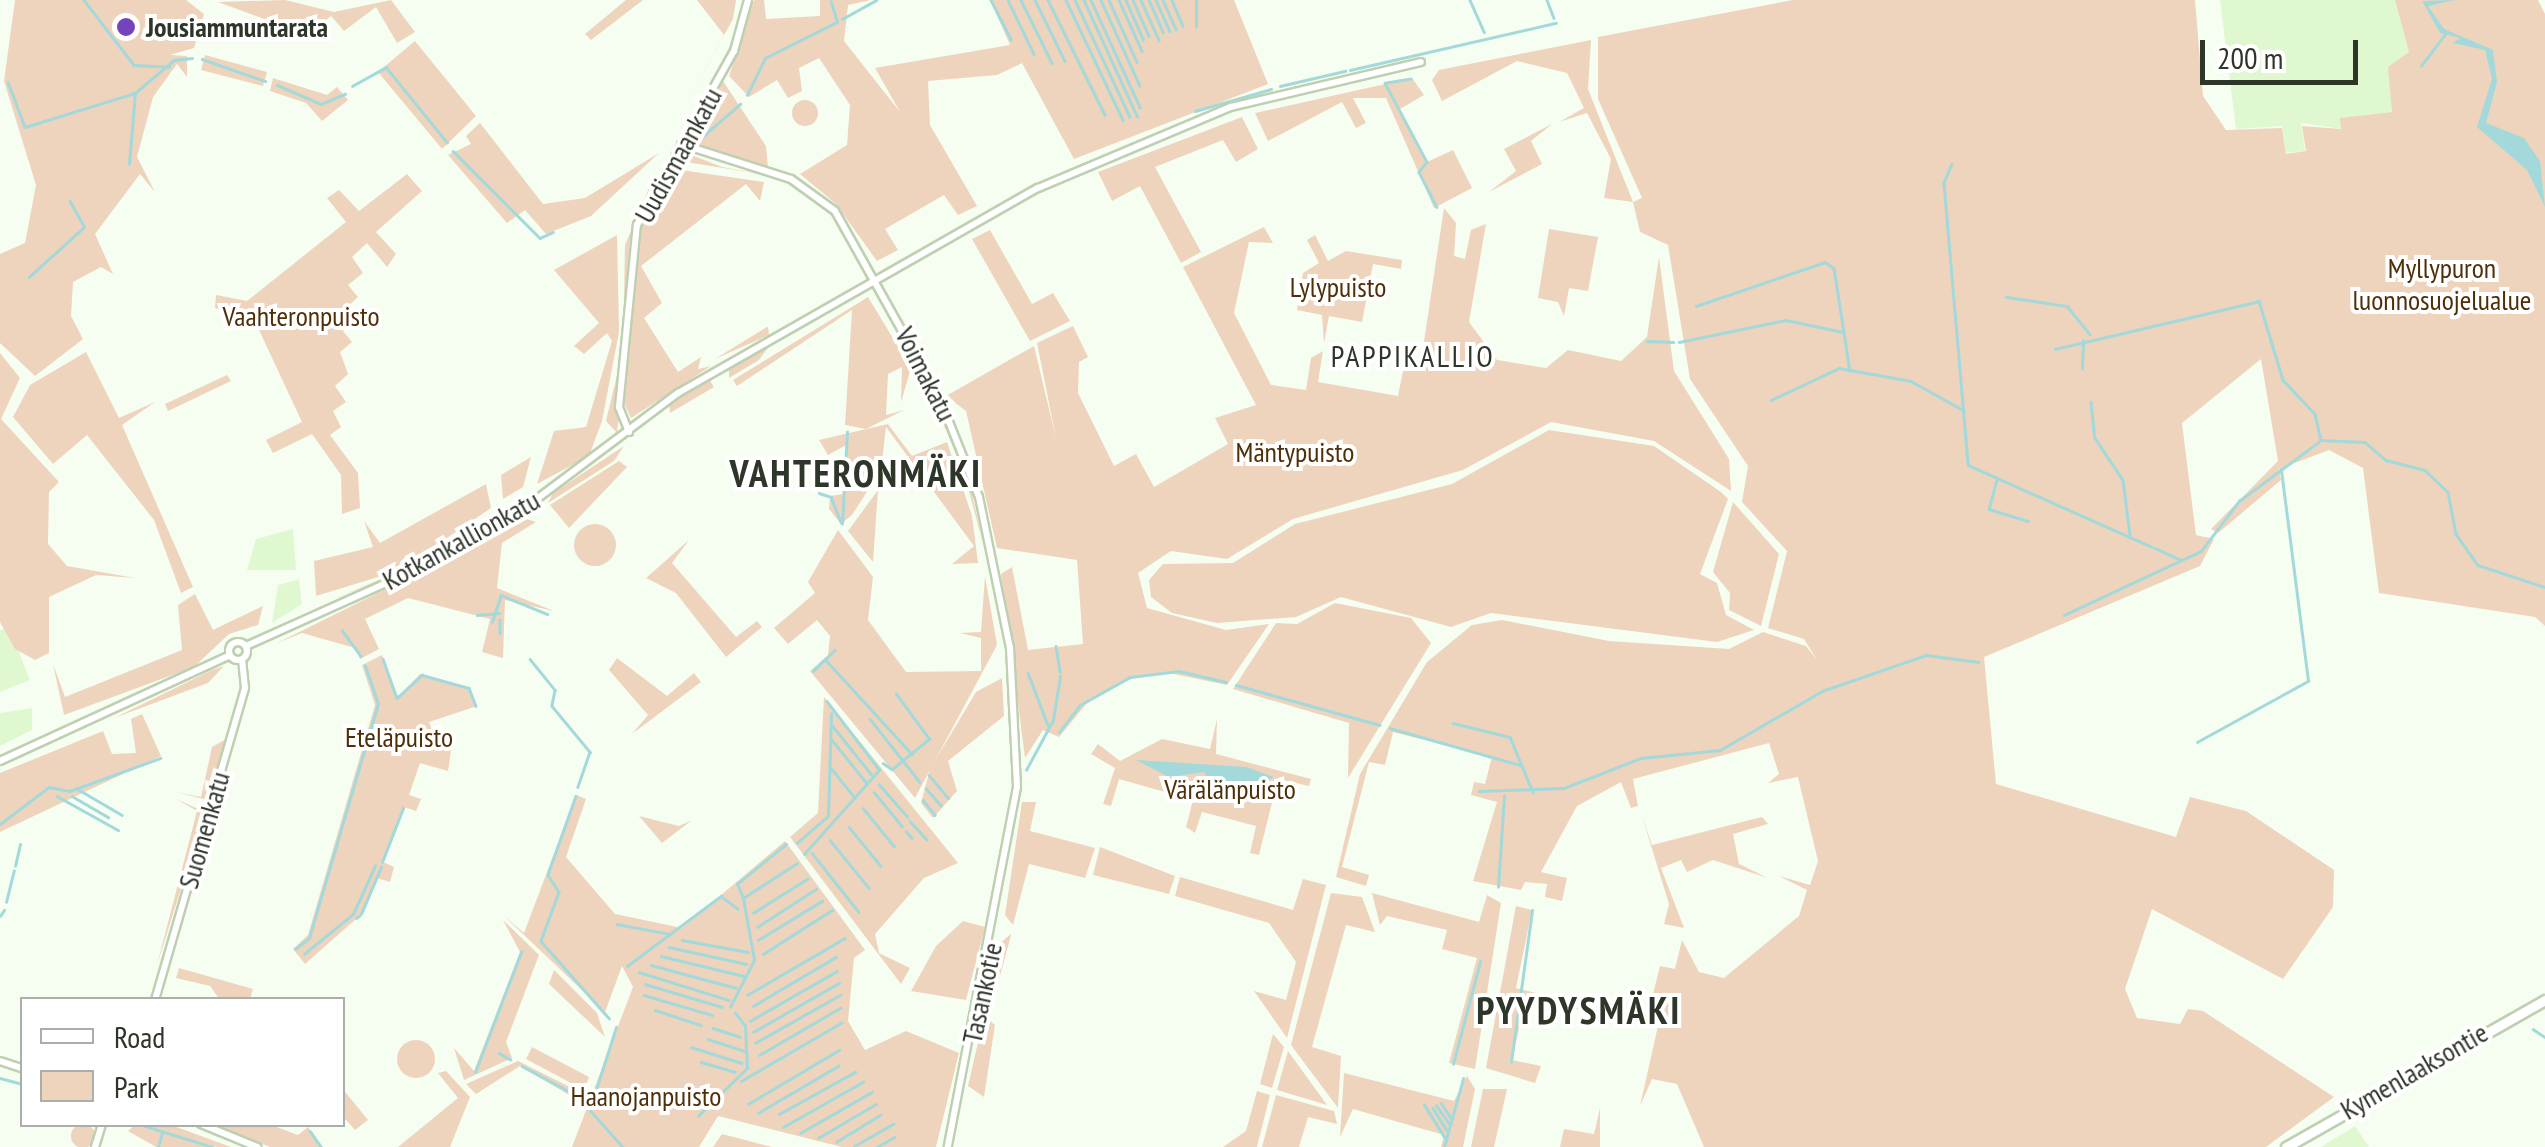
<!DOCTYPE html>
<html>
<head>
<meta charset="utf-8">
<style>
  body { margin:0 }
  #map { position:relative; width:2545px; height:1147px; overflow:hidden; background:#f6fef1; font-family:"PT Sans Narrow",sans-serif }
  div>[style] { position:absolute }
  .built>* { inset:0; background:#e0f8d0 }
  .green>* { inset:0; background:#eed4bc }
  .round { border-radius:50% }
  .water>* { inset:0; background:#a3d9db }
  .stream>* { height:2.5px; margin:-1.25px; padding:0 1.25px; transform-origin:1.25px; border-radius:1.25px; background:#a3d9db }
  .roads { filter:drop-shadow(2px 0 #bed0b1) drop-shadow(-2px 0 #bed0b1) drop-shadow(0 2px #bed0b1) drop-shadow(0 -2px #bed0b1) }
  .minor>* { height:6px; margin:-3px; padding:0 3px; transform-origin:3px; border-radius:3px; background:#fff }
  .minor>.ring { margin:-3px; padding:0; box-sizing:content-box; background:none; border:6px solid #fff; border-radius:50% }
  .major>* { height:9px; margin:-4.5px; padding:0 4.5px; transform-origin:4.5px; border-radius:4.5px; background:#fff }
  .dots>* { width:28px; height:28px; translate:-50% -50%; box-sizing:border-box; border:5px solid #fff; border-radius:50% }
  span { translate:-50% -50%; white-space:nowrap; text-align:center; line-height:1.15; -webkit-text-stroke:8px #fff; paint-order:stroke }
  .poi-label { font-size:28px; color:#2e3529; font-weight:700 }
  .left { translate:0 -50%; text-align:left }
  .street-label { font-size:28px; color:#2e3529 }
  .park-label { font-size:28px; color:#4e2f08 }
  .neighbourhood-label { font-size:30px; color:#2e3529; letter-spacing:2.5px }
  .district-label { font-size:38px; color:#2e3529; font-weight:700; letter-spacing:2.5px }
  .legend { position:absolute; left:20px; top:997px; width:325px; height:130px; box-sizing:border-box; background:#fff; border:2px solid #abaea9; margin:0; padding:12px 18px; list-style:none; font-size:30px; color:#2e3529 }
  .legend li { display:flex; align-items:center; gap:20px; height:50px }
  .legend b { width:50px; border:2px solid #abaea9 }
  .scale { position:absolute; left:2200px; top:40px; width:158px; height:45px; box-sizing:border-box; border:5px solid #2e3529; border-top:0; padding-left:12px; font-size:30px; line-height:35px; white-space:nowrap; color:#2e3529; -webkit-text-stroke:8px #fff; paint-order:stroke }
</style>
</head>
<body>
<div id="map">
  <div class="built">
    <div style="clip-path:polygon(2220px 0,2395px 0,2409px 52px,2393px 112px,2341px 118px,2342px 129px,2301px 123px,2305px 151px,2286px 153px,2282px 126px,2236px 129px)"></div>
    <div style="clip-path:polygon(293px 529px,296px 570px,247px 570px,256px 539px)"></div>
    <div style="clip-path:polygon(299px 579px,302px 604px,272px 623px,278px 585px)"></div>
    <div style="clip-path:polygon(9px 627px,30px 680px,0 692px,0 630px)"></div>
    <div style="clip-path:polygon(32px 708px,32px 730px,0 746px,0 713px)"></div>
    <div style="clip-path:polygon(2355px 1126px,2369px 1147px,2321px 1147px)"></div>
  </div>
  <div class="green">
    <div style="clip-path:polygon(15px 0,186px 0,204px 14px,194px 48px,170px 55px,187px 56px,187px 77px,177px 64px,153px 97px,137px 157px,155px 192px,140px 174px,95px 234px,113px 274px,101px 267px,73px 282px,71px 316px,83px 339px,35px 376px,0 343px,0 254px,25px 243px,36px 185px,4px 81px)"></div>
    <div style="clip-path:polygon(285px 0,334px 12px,391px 0,415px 32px,397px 43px,376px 7px,344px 31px,331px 16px,308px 35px,218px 2px)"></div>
    <div style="clip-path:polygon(626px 0,643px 0,591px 40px,585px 34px)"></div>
    <div style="clip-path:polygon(697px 0,736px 0,733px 19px,671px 132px,724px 35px)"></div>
    <div style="clip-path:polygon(754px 0,764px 0,766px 19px,820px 16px,820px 0,871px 0,848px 5px,844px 41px,900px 112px,875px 68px,1010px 45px,990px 0,1234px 0,1268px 84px,1074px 159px,1022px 63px,997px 75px,928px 81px,930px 125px,977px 206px,958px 215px,944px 195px,885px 229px,898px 250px,877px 261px,836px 204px,800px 174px,847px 145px,850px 105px,819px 58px,799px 68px,802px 91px,788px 98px,777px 80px,749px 97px,729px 76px)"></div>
    <div style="clip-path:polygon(1793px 0,2195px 0,2203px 96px,2226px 130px,2282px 128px,2286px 154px,2306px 151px,2302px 126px,2341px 129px,2340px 118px,2392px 112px,2388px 67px,2409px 52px,2395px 0,2538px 0,2545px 14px,2545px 626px,2535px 617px,2379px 593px,2363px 468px,2329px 450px,2279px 469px,2281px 480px,2218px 533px,2211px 529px,2278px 461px,2261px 359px,2182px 423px,2196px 535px,2214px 539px,2200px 566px,1984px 657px,1996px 784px,2176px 837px,2190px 797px,2246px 811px,2334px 870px,2333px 907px,2283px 979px,2152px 909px,2125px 989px,2137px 1018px,2180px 1024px,2188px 1009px,2203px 1011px,2334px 1097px,2266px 1147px,1704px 1147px,1677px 1084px,1652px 1079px,1640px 1106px,1658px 1026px,1628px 1019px,1630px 1010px,1648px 1014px,1660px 966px,1675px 969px,1682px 940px,1699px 972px,1724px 978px,1799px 916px,1807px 890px,1779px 876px,1810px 885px,1818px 861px,1798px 777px,1768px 783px,1779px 774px,1769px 743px,1633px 779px,1638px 806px,1631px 808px,1621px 782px,1577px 806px,1541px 872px,1567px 878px,1562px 901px,1545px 897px,1547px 884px,1525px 882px,1521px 890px,1473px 881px,1497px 802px,1471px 795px,1474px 782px,1485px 784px,1492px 757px,1393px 732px,1385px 765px,1369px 762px,1342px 867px,1369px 875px,1366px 886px,1336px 877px,1360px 774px,1427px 662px,1472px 625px,1502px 620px,1609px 641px,1729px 649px,1763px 632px,1806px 646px,1817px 660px,1804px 639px,1768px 628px,1787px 551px,1742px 502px,1748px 466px,1690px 379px,1668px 245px,1640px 232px,1633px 202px,1604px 198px,1611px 159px,1587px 113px,1559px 122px,1584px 108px,1567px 73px,1517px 61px,1442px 101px,1432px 80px,1439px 70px,1591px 40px,1588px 89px,1633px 202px,1642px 198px,1598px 99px,1598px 37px)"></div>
    <div style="clip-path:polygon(415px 41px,476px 116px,442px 149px,378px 72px)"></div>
    <div style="clip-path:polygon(205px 55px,267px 72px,263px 86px,201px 70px)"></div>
    <div style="clip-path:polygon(273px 78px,327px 95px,337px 87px,348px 100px,322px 121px,306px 103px,270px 91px)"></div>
    <div style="clip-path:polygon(1412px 78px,1424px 95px,1400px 109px,1427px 162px,1453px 150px,1472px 188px,1434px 208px,1386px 98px,1353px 98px,1366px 123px,1356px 128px,1342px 102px,1268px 141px,1255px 113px)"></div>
    <div style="clip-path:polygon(723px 81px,766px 146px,768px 168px,692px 145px)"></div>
    <div class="round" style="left:792px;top:100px;width:26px;height:26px"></div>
    <div style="clip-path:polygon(1242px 117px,1258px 149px,1236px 162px,1223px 140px,1155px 167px,1201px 252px,1181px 263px,1140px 186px,1112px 201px,1098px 172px)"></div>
    <div style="clip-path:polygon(480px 123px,543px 204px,585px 198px,659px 153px,591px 216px,546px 234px,525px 210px,507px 223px,448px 155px,471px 144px,466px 136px)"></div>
    <div style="clip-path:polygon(1552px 124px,1531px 141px,1542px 164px,1489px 192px,1516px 171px,1504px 149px)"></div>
    <div style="clip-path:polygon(689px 154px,722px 167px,766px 175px,680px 161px)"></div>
    <div style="clip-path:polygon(674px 169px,764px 182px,760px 201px,746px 184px,641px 266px,662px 303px,644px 318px,678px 372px,701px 357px,698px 369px,711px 366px,631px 418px,624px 403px,639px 231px)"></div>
    <div style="clip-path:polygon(407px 174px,422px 191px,376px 232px,396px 254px,387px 267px,367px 243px,352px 257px,363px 273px,348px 285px,358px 297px,346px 308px,355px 321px,343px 331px,352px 342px,340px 352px,348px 374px,335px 386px,346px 402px,333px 411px,341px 427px,330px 435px,358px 473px,360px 508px,342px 514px,341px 475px,312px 434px,273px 453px,266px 440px,302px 422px,252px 315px,215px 308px,216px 295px,247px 301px,346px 222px,327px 198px,339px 190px,359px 211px)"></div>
    <div style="clip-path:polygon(654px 176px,629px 246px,628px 330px,617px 433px,606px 421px,623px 350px,625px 245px)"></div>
    <div style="clip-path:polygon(1444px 208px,1456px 223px,1454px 256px,1465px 259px,1471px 230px,1486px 224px,1469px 322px,1497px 360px,1546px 368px,1568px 350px,1621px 361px,1647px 337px,1659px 257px,1674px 371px,1729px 459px,1731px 491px,1654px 441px,1551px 422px,1463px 470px,1293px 519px,1227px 559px,1171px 551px,1138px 573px,1147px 608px,1226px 630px,1269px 624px,1227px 685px,1164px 672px,1122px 681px,1087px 703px,1059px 737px,1043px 730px,1025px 758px,1001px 574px,1012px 567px,1028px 650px,1083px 644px,1077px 560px,997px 548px,966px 411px,946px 396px,1034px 346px,1056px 438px,1037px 343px,1073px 326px,1088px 357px,1079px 362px,1078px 393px,1114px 466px,1136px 454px,1154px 487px,1228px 444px,1215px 418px,1256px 405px,1183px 267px,1264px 227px,1273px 243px,1249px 242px,1234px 313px,1271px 385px,1306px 390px,1311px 358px,1323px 351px,1318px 382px,1398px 396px,1404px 366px,1420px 368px)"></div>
    <div style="clip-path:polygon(1549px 229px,1598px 237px,1588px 291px,1569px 288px,1564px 316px,1558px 302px,1538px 298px)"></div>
    <div style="clip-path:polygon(990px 230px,1032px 304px,1053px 293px,1070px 321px,1030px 341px,972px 239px)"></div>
    <div style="clip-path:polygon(617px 235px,619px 332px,602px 421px,589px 456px,537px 484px,554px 431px,586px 427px,612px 341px,607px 333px,584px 354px,574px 346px,599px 323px,554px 270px)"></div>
    <div style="clip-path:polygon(1315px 235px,1328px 261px,1346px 251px,1402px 260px,1401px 269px,1373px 264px,1362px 322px,1329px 316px,1324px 343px,1322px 315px,1297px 310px,1303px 273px,1319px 263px,1307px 240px)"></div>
    <div style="clip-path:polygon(868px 297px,911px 368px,901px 402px,902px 367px,888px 374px,886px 415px,904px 410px,866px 429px,845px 425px,852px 310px,737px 386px,733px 380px)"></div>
    <div style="clip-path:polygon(768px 327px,769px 335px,715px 359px,767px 327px)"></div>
    <div style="clip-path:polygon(772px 342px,759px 360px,729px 378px,729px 367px)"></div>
    <div style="clip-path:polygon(86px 352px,119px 418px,155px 402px,122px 425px,193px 587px,181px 593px,154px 520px,87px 435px,53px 464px,13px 417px,30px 385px)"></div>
    <div style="clip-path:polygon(0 353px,20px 378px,1px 419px,59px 482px,49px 492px,48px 544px,67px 566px,135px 578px,96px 575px,49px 597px,49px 653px,35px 660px,15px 649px,0 622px)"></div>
    <div style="clip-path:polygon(227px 375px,231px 381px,168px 411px,165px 404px)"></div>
    <div style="clip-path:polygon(709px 379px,714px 387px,670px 413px,669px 403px)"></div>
    <div style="clip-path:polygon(935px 404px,965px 465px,986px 554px,964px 473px)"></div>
    <div style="clip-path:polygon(888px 424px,912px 456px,947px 442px,972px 516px,978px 563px,952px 564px,974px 546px,886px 427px,881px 470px,852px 515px,841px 524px,829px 509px,830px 496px,843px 494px,846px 445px,828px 455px,819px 440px)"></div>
    <div style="clip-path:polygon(1549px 430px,1654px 446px,1721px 492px,1728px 499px,1700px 574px,1717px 583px,1726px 615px,1754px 630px,1717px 642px,1491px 613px,1451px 627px,1341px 597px,1296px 617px,1217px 623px,1172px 613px,1151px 597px,1149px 580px,1163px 564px,1233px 563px,1295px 524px,1452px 484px)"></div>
    <div style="clip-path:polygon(624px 446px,614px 461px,548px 503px,553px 493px)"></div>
    <div style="clip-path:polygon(531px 457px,523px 487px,503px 499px,501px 475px)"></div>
    <div style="clip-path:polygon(619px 461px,627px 467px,569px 528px,550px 505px)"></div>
    <div style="clip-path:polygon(486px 484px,491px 508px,441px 542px,378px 577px,316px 596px,314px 561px,373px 547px,364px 521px,380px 543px)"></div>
    <div style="clip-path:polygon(878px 490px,873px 562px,848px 531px)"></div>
    <div style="clip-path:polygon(1733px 502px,1779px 554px,1761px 626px,1729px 610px,1730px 593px,1713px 572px)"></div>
    <div style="clip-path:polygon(526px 510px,449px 561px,415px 578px,336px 607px)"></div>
    <div style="clip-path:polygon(495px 515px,399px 573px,333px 599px,391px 575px)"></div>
    <div style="clip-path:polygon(527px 519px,536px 522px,502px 543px,497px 588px,554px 611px,505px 600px,503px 658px,482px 652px,490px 619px,408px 598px,365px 619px,379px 649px,360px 659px,355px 648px,302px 633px,275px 644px)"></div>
    <div class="round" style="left:574px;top:524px;width:42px;height:42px"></div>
    <div style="clip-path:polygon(838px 530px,873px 577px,868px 620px,906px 672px,981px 671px,981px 638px,960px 633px,981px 632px,985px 576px,997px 645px,915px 798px,810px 671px,828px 655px,830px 636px,817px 620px,788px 644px,774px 628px,815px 593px,808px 582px)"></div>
    <div style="clip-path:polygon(689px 540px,672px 563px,736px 637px,757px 621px,762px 627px,726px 657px,676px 593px,646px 578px)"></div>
    <div style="clip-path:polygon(195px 594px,213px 630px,263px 606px,258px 625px,229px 634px,194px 667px,64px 715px,53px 664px,65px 697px,182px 650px,178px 605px)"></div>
    <div style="clip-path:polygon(1335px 603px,1411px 618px,1431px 643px,1348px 778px,1349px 723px,1233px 689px,1276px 623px,1297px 624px)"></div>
    <div style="clip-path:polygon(382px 655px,398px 697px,420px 674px,469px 687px,477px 706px,429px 722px,439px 748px,452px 744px,448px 771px,420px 763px,409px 795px,421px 799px,416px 811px,404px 807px,383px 862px,394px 867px,390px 882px,377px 878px,364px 912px,305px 964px,293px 949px,308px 935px,375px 705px,362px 665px)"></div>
    <div style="clip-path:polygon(617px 658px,667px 696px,694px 673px,701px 682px,632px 734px,648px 715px,609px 670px)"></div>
    <div style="clip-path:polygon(224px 666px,208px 683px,114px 718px,212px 670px)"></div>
    <div style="clip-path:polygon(1002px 678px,1004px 716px,948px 761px,957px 791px,933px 818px,921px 803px,930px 769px,976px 692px)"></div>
    <div style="clip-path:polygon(824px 697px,958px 863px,924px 878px,875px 934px,879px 953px,910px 968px,901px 984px,790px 837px,818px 813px)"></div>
    <div style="clip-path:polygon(142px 714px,161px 756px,0 832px,0 773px,103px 731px,112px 754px,136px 753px,131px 719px)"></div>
    <div style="clip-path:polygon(1217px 719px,1216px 754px,1311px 779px,1309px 786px,1278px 779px,1259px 855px,1250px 853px,1256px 826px,1202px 812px,1195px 833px,1186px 827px,1193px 800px,1119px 779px,1111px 806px,1103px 804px,1115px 768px,1091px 754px,1098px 744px,1120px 761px,1162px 739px,1210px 749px)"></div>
    <div style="clip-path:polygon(226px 739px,208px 800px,175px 792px,201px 797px,212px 747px)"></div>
    <div style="clip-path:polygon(576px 795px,586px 799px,566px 857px,615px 914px,682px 928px,785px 841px,865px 950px,854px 958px,848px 1021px,865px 1050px,906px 1031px,959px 1053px,936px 1147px,842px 1147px,718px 1116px,699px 1147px,572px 1147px,633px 987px,622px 966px,605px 1012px,503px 915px,524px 933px)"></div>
    <div style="clip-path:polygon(176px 799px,205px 812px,157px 965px,197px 811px)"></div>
    <div style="clip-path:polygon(1022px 802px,1036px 802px,1030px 831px,1095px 848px,1085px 878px,1029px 864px,1013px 925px,1005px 915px)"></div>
    <div style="clip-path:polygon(1641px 813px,1652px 845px,1762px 817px,1768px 824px,1733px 834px,1739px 864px,1768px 878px,1713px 860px,1687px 872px,1681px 860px,1661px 868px,1684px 928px,1664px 924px,1669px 904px)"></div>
    <div style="clip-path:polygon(639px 816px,679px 826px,692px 820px,662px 843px)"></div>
    <div style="clip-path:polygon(1100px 847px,1175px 876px,1169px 894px,1093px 875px)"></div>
    <div style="clip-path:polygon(1180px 877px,1293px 910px,1303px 879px,1326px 885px,1287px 1038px,1254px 991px,1286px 1000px,1296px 962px,1269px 923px,1175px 896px)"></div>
    <div style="clip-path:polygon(1331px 893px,1362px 897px,1375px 932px,1346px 925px,1312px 1047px,1341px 1056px,1338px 1108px,1291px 1045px)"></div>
    <div style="clip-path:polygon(1372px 893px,1479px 922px,1487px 895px,1501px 903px,1475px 1069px,1449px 1063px,1477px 958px,1442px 949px,1447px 930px,1387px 916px,1380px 925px)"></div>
    <div style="clip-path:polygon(1516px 906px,1532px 910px,1516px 988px,1544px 995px,1542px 1004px,1525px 1001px,1512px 1060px,1541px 1066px,1535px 1083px,1486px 1068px)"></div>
    <div style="clip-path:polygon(503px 920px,539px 955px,506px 1042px,512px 1058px,464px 1080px,454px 1048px,474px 1071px,520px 952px)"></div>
    <div style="clip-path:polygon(963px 921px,985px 927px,966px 1000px,911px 991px,936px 946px)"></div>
    <div style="clip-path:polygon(1011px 934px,1011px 935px,991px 1010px,999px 944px)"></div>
    <div style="clip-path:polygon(179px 968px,253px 989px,250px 999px,219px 999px,210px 986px,176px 978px)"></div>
    <div style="clip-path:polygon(554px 970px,597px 1013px,605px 1037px,549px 984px)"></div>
    <div style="clip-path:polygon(1562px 996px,1611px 1007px,1608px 1016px,1560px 1006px)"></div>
    <div style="clip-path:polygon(984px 1016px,995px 1025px,984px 1097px,968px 1086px)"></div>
    <div style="clip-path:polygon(1273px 1034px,1284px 1047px,1272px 1088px,1260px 1084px)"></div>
    <div class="round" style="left:397px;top:1040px;width:38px;height:38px"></div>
    <div style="clip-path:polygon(532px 1047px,589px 1077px,584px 1090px,526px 1059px)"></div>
    <div style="clip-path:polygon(1288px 1051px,1327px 1105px,1277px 1090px)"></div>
    <div style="clip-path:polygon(518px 1061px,582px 1093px,581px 1102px,520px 1066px,476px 1094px,466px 1084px)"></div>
    <div style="clip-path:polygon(446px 1071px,470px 1097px,450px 1147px,398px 1147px,458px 1098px,438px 1073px)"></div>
    <div style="clip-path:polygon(1344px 1073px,1454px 1101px,1467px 1076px,1475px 1089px,1463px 1147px,1441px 1147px,1444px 1135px,1353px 1109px,1340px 1137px)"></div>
    <div style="clip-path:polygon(342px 1088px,368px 1120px,355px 1130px,345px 1119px)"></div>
    <div style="clip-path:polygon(1483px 1089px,1507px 1089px,1494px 1147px,1471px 1147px)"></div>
    <div style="clip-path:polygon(1257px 1091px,1270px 1095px,1257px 1147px,1223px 1147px,1246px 1131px)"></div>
    <div style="clip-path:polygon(1276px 1095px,1334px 1111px,1337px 1124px,1308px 1117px,1299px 1147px,1262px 1147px)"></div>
    <div style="clip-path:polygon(1600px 1108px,1600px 1147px,1560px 1147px,1564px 1129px,1594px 1134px)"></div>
    <div class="round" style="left:71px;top:1124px;width:24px;height:24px"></div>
    <div style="clip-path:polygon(135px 1125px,137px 1126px,210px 1147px,156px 1147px,128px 1131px)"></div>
    <div style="clip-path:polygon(142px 1125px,171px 1125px,231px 1147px,217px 1147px)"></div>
    <div style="clip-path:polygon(215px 1125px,271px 1125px,298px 1135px,308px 1127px,323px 1147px,270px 1147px)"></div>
    <div style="clip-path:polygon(722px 1134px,772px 1147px,713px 1147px)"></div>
  </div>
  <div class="water">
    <div style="clip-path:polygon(2455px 0,2428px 6px,2444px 29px,2493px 50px,2497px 82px,2486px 123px,2524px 138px,2540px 161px,2545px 207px,2527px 170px,2477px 127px,2492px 79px,2485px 50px,2453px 43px,2460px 38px,2440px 33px,2422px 1px)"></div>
    <div style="clip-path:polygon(1136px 760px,1246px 767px,1274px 777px,1240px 796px,1212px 788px,1204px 772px,1169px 777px)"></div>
  </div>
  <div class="stream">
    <div style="left:84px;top:0;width:82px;rotate:52.4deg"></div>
    <div style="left:134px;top:65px;width:35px;rotate:3deg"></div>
    <div style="left:991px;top:0;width:44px;rotate:62.9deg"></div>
    <div style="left:1008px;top:0;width:60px;rotate:64.3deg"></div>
    <div style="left:1021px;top:0;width:70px;rotate:63.8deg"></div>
    <div style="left:1035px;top:0;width:68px;rotate:63.8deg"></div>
    <div style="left:1048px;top:0;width:128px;rotate:63.6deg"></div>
    <div style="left:1066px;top:0;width:133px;rotate:64.6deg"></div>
    <div style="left:1075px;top:0;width:129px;rotate:64.8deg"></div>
    <div style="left:1084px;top:0;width:128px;rotate:65.4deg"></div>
    <div style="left:1091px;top:0;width:118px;rotate:65.4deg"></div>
    <div style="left:1101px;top:0;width:94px;rotate:65.6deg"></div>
    <div style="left:1109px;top:0;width:68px;rotate:65.7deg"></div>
    <div style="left:1119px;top:0;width:56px;rotate:65.7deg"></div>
    <div style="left:1126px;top:0;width:43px;rotate:66.4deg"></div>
    <div style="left:1133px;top:0;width:39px;rotate:66deg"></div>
    <div style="left:1141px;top:0;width:44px;rotate:65.8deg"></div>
    <div style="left:1149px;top:0;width:35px;rotate:66deg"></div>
    <div style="left:1156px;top:0;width:34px;rotate:66deg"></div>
    <div style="left:1163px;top:0;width:32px;rotate:66deg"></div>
    <div style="left:1172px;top:0;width:28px;rotate:67deg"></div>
    <div style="left:1470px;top:0;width:35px;rotate:66deg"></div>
    <div style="left:1547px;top:0;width:19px;rotate:69deg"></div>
    <div style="left:842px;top:19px;width:39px;rotate:-29deg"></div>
    <div style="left:1196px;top:27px;width:27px;rotate:-90deg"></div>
    <div style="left:202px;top:59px;width:67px;rotate:19.2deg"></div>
    <div style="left:2421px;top:66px;width:39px;rotate:-53deg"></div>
    <div style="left:1350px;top:70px;width:211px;rotate:-12.9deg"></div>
    <div style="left:1411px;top:79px;width:26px;rotate:171deg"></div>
    <div style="left:1385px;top:83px;width:89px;rotate:62deg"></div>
    <div style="left:1427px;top:162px;width:13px;rotate:129deg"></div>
    <div style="left:1419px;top:172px;width:39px;rotate:63deg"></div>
    <div style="left:8px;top:82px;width:48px;rotate:69.3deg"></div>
    <div style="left:25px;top:127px;width:115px;rotate:-17.2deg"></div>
    <div style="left:277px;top:85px;width:48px;rotate:23.4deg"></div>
    <div style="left:321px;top:104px;width:26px;rotate:-23deg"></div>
    <div style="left:352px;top:86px;width:39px;rotate:-29deg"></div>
    <div style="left:386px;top:67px;width:97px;rotate:50.9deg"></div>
    <div style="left:1280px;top:86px;width:67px;rotate:-13deg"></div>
    <div style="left:747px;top:95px;width:41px;rotate:-64.1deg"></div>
    <div style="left:765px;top:58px;width:80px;rotate:-26.6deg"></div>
    <div style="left:837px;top:22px;width:21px;rotate:-107deg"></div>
    <div style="left:1195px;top:111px;width:79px;rotate:-16.1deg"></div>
    <div style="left:694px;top:144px;width:61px;rotate:-41deg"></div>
    <div style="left:453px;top:151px;width:123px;rotate:45deg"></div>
    <div style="left:540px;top:238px;width:14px;rotate:-25deg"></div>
    <div style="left:129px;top:164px;width:71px;rotate:-85.2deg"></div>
    <div style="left:135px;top:93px;width:51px;rotate:-40.2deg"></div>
    <div style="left:174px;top:60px;width:18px;rotate:-6deg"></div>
    <div style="left:1952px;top:164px;width:21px;rotate:113deg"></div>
    <div style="left:1944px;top:183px;width:283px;rotate:85.1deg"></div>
    <div style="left:1968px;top:465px;width:201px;rotate:24deg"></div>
    <div style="left:29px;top:277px;width:74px;rotate:-42.3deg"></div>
    <div style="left:84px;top:227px;width:29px;rotate:-119deg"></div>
    <div style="left:2006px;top:297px;width:62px;rotate:8.4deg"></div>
    <div style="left:2067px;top:306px;width:36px;rotate:51deg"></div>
    <div style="left:1696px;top:306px;width:136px;rotate:-18.8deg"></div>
    <div style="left:1825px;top:262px;width:11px;rotate:34deg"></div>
    <div style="left:1834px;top:268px;width:104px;rotate:81.2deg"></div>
    <div style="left:1647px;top:341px;width:26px;rotate:2deg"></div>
    <div style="left:1679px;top:342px;width:109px;rotate:-11.6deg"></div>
    <div style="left:1786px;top:320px;width:58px;rotate:11.9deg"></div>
    <div style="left:2055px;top:349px;width:210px;rotate:-13.2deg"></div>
    <div style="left:2259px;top:301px;width:83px;rotate:73.1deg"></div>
    <div style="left:2283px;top:380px;width:47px;rotate:46.7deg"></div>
    <div style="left:2315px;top:414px;width:27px;rotate:77deg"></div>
    <div style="left:912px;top:355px;width:10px;rotate:61deg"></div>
    <div style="left:2082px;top:369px;width:28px;rotate:-88deg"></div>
    <div style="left:920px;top:371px;width:21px;rotate:62deg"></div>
    <div style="left:1771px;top:400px;width:75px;rotate:-25.2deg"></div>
    <div style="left:1839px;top:368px;width:73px;rotate:10.2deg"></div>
    <div style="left:1911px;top:381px;width:60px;rotate:29.1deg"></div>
    <div style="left:2091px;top:402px;width:36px;rotate:84deg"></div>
    <div style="left:2095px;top:438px;width:50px;rotate:56.3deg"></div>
    <div style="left:2123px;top:480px;width:55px;rotate:82.7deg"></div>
    <div style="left:1997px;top:480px;width:30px;rotate:105deg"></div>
    <div style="left:1989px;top:509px;width:41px;rotate:17.1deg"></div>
    <div style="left:819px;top:493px;width:13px;rotate:18deg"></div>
    <div style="left:831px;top:497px;width:27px;rotate:68deg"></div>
    <div style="left:842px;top:524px;width:92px;rotate:-86.9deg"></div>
    <div style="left:2155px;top:548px;width:29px;rotate:25deg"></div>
    <div style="left:477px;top:615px;width:22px;rotate:-5deg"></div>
    <div style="left:2064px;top:615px;width:151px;rotate:-25deg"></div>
    <div style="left:2201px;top:551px;width:63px;rotate:-52.8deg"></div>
    <div style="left:2239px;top:501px;width:102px;rotate:-36.6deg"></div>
    <div style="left:2321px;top:440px;width:44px;rotate:2.6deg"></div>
    <div style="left:2365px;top:442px;width:28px;rotate:41deg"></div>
    <div style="left:2386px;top:460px;width:40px;rotate:14.4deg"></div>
    <div style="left:2425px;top:470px;width:32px;rotate:44deg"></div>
    <div style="left:2448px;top:492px;width:43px;rotate:79.2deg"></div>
    <div style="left:2456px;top:534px;width:38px;rotate:55deg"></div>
    <div style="left:2478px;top:565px;width:71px;rotate:18.2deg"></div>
    <div style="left:500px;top:620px;width:13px;rotate:90deg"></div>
    <div style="left:492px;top:622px;width:28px;rotate:-72deg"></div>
    <div style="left:501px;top:595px;width:50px;rotate:22.4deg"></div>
    <div style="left:342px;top:630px;width:32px;rotate:54deg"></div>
    <div style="left:1056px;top:646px;width:26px;rotate:81deg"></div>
    <div style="left:383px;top:659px;width:41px;rotate:70.3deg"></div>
    <div style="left:397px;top:698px;width:34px;rotate:-43deg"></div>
    <div style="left:422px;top:675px;width:49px;rotate:15.5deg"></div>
    <div style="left:469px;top:688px;width:19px;rotate:69deg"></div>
    <div style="left:530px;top:659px;width:40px;rotate:51deg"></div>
    <div style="left:555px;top:690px;width:16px;rotate:101deg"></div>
    <div style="left:552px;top:706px;width:60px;rotate:50.4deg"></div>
    <div style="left:590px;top:752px;width:37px;rotate:109deg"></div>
    <div style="left:825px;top:659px;width:129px;rotate:47.5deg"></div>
    <div style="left:813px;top:671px;width:30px;rotate:-44deg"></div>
    <div style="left:1028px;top:673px;width:56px;rotate:69deg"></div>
    <div style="left:1236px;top:685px;width:149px;rotate:15.5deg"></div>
    <div style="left:870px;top:719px;width:80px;rotate:51.6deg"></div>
    <div style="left:1453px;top:723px;width:59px;rotate:13.8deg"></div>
    <div style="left:1510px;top:737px;width:60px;rotate:67.3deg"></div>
    <div style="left:831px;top:724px;width:64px;rotate:51.3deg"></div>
    <div style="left:1390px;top:728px;width:135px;rotate:15.9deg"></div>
    <div style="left:1059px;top:732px;width:34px;rotate:-52deg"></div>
    <div style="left:1080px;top:705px;width:57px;rotate:-29.2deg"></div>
    <div style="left:1130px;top:677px;width:49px;rotate:-7deg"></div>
    <div style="left:1179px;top:671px;width:48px;rotate:13.2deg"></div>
    <div style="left:832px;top:740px;width:54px;rotate:51deg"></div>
    <div style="left:2197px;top:742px;width:127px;rotate:-28.8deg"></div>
    <div style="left:2308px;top:681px;width:213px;rotate:-97.3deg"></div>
    <div style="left:883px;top:763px;width:11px;rotate:34deg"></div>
    <div style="left:892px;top:769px;width:48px;rotate:-39deg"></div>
    <div style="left:929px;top:739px;width:56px;rotate:-126.3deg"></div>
    <div style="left:831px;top:768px;width:38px;rotate:51deg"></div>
    <div style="left:1026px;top:770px;width:57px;rotate:-61.6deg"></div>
    <div style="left:1053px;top:720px;width:44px;rotate:-80.8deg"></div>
    <div style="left:929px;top:775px;width:30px;rotate:50deg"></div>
    <div style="left:879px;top:784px;width:43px;rotate:48.8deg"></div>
    <div style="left:76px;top:788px;width:53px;rotate:30.4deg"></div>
    <div style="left:926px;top:788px;width:23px;rotate:49deg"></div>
    <div style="left:1479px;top:791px;width:85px;rotate:-2deg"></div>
    <div style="left:1564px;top:788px;width:83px;rotate:-21.3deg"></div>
    <div style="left:1641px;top:758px;width:79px;rotate:-5.8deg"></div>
    <div style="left:1720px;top:750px;width:118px;rotate:-30deg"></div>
    <div style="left:1822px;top:691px;width:110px;rotate:-19.1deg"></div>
    <div style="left:1926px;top:655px;width:53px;rotate:7.5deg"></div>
    <div style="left:874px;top:792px;width:44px;rotate:50.5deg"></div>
    <div style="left:57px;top:796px;width:70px;rotate:29.1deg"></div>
    <div style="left:72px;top:796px;width:42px;rotate:30.3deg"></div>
    <div style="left:576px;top:796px;width:84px;rotate:109.5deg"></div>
    <div style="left:548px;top:875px;width:20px;rotate:57deg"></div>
    <div style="left:559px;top:892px;width:52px;rotate:110.2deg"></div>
    <div style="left:541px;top:941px;width:103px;rotate:48.6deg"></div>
    <div style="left:923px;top:800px;width:19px;rotate:51deg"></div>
    <div style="left:863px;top:808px;width:49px;rotate:50.8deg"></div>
    <div style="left:910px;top:821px;width:25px;rotate:48deg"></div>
    <div style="left:0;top:824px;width:61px;rotate:-37.1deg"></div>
    <div style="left:49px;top:787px;width:21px;rotate:11deg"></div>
    <div style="left:70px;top:791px;width:96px;rotate:-20.1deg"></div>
    <div style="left:849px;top:827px;width:50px;rotate:50.6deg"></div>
    <div style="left:906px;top:831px;width:9px;rotate:49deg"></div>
    <div style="left:830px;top:840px;width:62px;rotate:50.9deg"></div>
    <div style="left:797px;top:843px;width:41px;rotate:-41.1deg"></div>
    <div style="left:828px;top:816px;width:102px;rotate:-88.3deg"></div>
    <div style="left:812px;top:853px;width:75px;rotate:51.5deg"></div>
    <div style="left:804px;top:854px;width:113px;rotate:-48.2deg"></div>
    <div style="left:879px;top:770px;width:86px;rotate:-127.4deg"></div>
    <div style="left:382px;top:862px;width:58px;rotate:-68.7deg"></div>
    <div style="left:15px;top:866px;width:22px;rotate:-77deg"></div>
    <div style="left:1498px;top:887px;width:91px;rotate:-86.2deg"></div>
    <div style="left:743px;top:898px;width:15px;rotate:-113deg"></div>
    <div style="left:737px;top:884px;width:63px;rotate:-39.2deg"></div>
    <div style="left:6px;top:902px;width:32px;rotate:-76deg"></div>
    <div style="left:753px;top:913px;width:64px;rotate:-32.2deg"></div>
    <div style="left:353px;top:914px;width:53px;rotate:-65.4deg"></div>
    <div style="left:361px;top:914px;width:51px;rotate:-66.9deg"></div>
    <div style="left:0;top:916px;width:7px;rotate:-56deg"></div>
    <div style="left:356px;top:918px;width:4px;rotate:-34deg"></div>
    <div style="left:617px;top:924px;width:54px;rotate:10.7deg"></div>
    <div style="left:757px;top:927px;width:70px;rotate:-32.8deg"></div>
    <div style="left:682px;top:940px;width:67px;rotate:10.3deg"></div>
    <div style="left:758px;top:940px;width:75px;rotate:-31.4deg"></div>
    <div style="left:669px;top:947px;width:79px;rotate:12.4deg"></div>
    <div style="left:295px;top:949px;width:18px;rotate:-38deg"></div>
    <div style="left:309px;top:938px;width:244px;rotate:-73.6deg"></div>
    <div style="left:378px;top:704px;width:40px;rotate:-108.9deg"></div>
    <div style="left:304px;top:954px;width:63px;rotate:-39.2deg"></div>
    <div style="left:763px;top:954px;width:82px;rotate:-32.5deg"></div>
    <div style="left:661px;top:956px;width:85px;rotate:13.5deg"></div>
    <div style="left:651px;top:965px;width:88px;rotate:15.1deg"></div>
    <div style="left:627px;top:966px;width:117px;rotate:-36.7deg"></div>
    <div style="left:721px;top:896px;width:21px;rotate:37deg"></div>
    <div style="left:639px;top:972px;width:94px;rotate:17.3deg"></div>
    <div style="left:645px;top:984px;width:80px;rotate:16.6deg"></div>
    <div style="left:644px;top:995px;width:71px;rotate:16.4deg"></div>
    <div style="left:747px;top:995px;width:113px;rotate:-30.2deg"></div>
    <div style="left:753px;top:1006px;width:96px;rotate:-30.6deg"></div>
    <div style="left:730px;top:1007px;width:53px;rotate:-62.9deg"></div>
    <div style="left:754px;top:960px;width:63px;rotate:-100.1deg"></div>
    <div style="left:743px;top:898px;width:64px;rotate:-32.9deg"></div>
    <div style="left:655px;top:1010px;width:48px;rotate:18.1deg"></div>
    <div style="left:750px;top:1021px;width:100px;rotate:-29.9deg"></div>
    <div style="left:713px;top:1028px;width:28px;rotate:18deg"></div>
    <div style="left:2533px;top:1029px;width:14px;rotate:34deg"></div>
    <div style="left:753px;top:1032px;width:99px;rotate:-29.7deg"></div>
    <div style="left:708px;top:1039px;width:38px;rotate:18deg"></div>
    <div style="left:755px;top:1043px;width:98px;rotate:-29.5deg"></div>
    <div style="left:691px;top:1047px;width:53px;rotate:17.4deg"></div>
    <div style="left:499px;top:1053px;width:13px;rotate:29deg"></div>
    <div style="left:759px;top:1055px;width:94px;rotate:-30.1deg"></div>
    <div style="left:701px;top:1062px;width:35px;rotate:16deg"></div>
    <div style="left:1511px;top:1062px;width:153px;rotate:-82.1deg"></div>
    <div style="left:1453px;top:1064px;width:106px;rotate:-75.2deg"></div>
    <div style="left:522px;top:1066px;width:59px;rotate:28.3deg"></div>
    <div style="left:475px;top:1072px;width:129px;rotate:-69deg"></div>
    <div style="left:0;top:1078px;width:23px;rotate:15deg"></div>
    <div style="left:741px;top:1081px;width:116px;rotate:-30.1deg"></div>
    <div style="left:595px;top:1093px;width:69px;rotate:-72.3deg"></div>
    <div style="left:1441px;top:1103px;width:18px;rotate:56deg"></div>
    <div style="left:748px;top:1104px;width:106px;rotate:-30.7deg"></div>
    <div style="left:1424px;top:1104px;width:39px;rotate:58deg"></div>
    <div style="left:1436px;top:1105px;width:24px;rotate:54deg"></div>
    <div style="left:1433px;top:1108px;width:28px;rotate:58deg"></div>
    <div style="left:590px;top:1110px;width:50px;rotate:48.3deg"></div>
    <div style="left:758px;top:1113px;width:93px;rotate:-30.4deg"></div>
    <div style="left:779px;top:1114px;width:87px;rotate:-28.9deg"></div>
    <div style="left:698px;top:1116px;width:69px;rotate:-44.4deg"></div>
    <div style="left:747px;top:1068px;width:42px;rotate:-92.7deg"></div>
    <div style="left:745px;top:1026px;width:16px;rotate:-128deg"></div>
    <div style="left:138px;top:1124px;width:78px;rotate:17deg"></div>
    <div style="left:783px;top:1127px;width:92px;rotate:-29.4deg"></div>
    <div style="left:310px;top:1131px;width:19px;rotate:55deg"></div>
    <div style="left:800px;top:1133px;width:83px;rotate:-29.7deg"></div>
    <div style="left:818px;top:1138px;width:67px;rotate:-30.4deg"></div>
    <div style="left:836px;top:1142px;width:52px;rotate:-31.5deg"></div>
    <div style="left:854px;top:1146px;width:45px;rotate:-29.4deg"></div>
    <div style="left:158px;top:1147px;width:15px;rotate:-74deg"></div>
    <div style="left:877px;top:1147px;width:20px;rotate:-30deg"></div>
    <div style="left:1444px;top:1147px;width:71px;rotate:-74.4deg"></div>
  </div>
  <div class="roads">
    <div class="minor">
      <div style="left:681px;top:144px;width:115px;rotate:17.7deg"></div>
      <div style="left:791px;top:179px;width:54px;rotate:36deg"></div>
      <div style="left:835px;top:211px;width:215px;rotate:60.8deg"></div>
      <div style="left:940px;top:399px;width:105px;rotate:68.3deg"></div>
      <div style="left:979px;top:497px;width:154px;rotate:78.4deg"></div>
      <div style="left:1010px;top:648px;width:139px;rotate:87.1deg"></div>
      <div style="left:1017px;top:787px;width:367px;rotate:100.9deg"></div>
      <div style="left:629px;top:432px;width:27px;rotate:-112deg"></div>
      <div style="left:619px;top:407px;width:183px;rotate:-84.4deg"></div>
      <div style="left:637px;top:225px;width:199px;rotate:-60.9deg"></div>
      <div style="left:734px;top:51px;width:53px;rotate:-74.6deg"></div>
      <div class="ring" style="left:229px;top:642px;width:12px;height:12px"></div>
      <div style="left:246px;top:646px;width:154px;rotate:-24.2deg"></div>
      <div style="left:386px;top:583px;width:169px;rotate:-29deg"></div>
      <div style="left:534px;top:501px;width:180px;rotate:-36.9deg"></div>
      <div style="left:678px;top:393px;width:414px;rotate:-29.7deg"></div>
      <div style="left:1038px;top:188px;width:209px;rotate:-22.8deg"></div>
      <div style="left:1231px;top:107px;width:195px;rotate:-13.3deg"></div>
      <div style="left:0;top:761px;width:253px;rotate:-24.7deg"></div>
      <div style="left:155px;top:1000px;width:325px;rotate:-73.9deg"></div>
      <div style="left:245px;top:688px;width:28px;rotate:-96deg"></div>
      <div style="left:0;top:1061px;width:23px;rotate:18deg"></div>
      <div style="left:201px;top:1124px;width:61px;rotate:22.3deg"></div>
      <div style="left:95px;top:1147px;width:24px;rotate:-73deg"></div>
    </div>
    <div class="major">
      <div style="left:2286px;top:1147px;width:298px;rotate:-29.6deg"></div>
    </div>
  </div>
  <div class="dots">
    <div style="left:126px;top:27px;background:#7544bc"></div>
  </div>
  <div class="poi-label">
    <span class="left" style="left:146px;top:27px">Jousiammuntarata</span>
  </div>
  <div class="street-label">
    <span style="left:678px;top:155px;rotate:-61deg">Uudismaankatu</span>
    <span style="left:926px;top:374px;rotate:63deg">Voimakatu</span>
    <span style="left:461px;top:540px;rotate:-29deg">Kotkankallionkatu</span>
    <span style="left:204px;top:830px;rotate:-74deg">Suomenkatu</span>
    <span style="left:982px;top:993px;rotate:-78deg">Tasankotie</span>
    <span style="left:2414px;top:1071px;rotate:-30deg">Kymenlaaksontie</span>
  </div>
  <div class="park-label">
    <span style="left:2442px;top:284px">Myllypuron<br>luonnosuojelualue</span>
    <span style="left:1338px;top:287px">Lylypuisto</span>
    <span style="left:301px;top:316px">Vaahteronpuisto</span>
    <span style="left:1295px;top:452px">Mäntypuisto</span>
    <span style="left:399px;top:737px">Eteläpuisto</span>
    <span style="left:1230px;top:789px">Värälänpuisto</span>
    <span style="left:646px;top:1096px">Haanojanpuisto</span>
  </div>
  <div class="neighbourhood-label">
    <span style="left:1413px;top:356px">PAPPIKALLIO</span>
  </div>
  <div class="district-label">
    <span style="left:856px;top:473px">VAHTERONMÄKI</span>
    <span style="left:1579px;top:1010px">PYYDYSMÄKI</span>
  </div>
  <ul class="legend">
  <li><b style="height:12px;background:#fff"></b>Road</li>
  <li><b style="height:28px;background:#eed4bc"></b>Park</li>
  </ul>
  <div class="scale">200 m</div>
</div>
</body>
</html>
